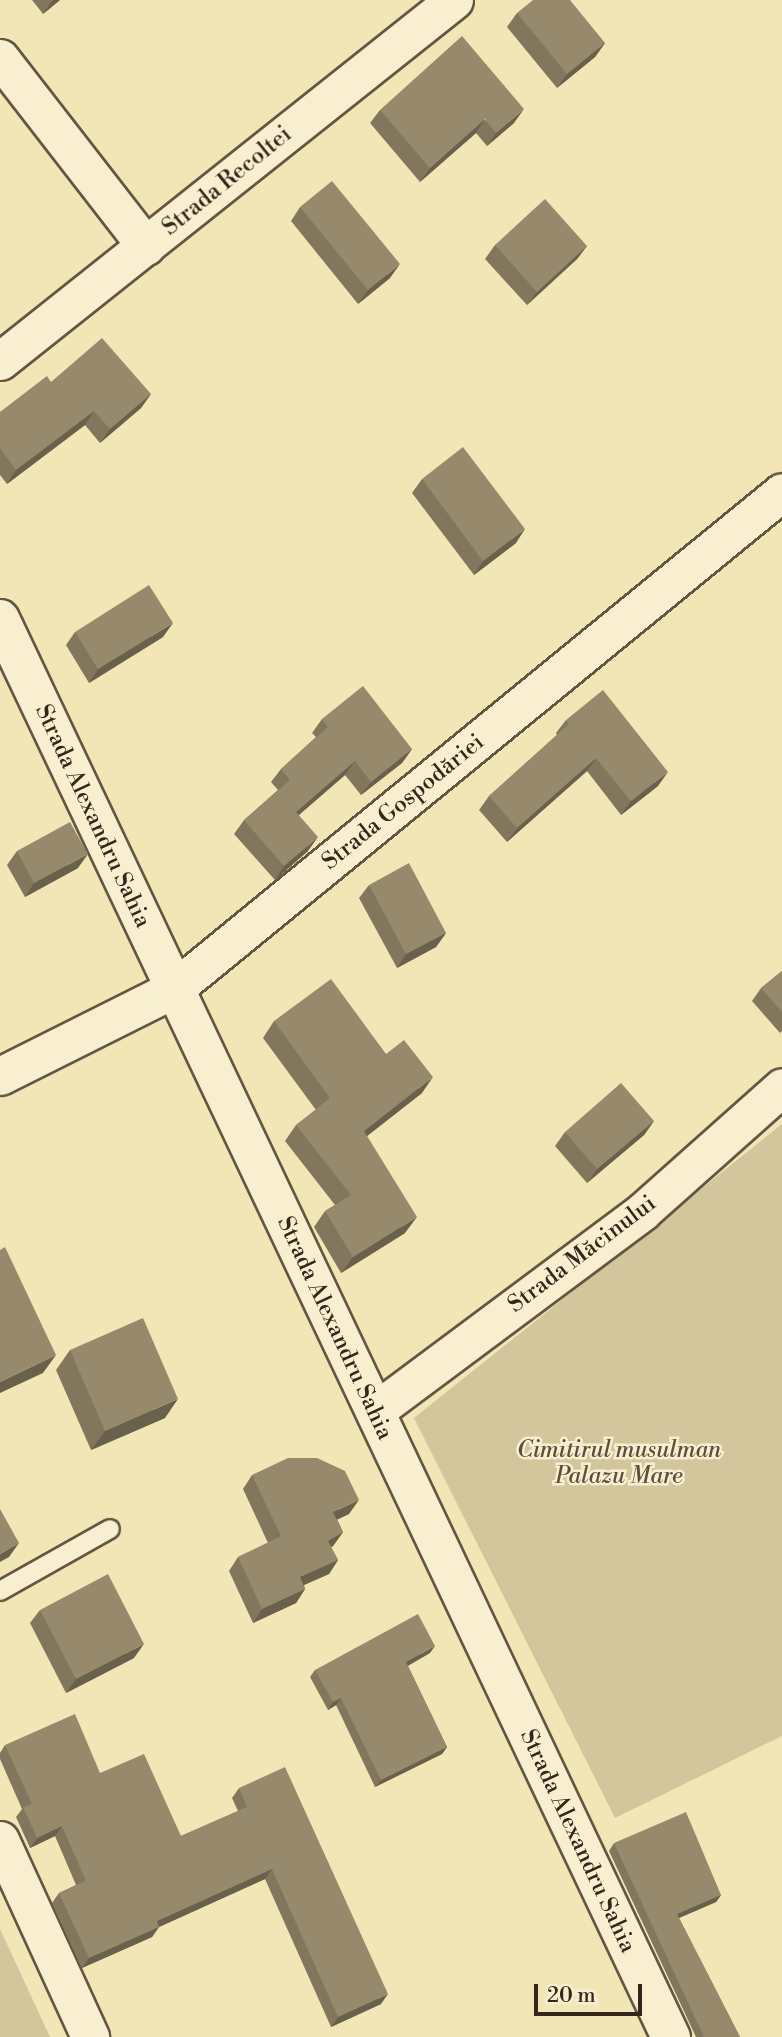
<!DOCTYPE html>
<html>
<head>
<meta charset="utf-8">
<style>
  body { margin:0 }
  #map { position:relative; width:782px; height:2037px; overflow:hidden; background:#f3e6b6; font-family:"Libre Bodoni",serif }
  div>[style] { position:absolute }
  .green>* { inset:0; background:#d3c59c }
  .roads { filter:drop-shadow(2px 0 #645642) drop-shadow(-2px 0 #645642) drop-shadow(0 2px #645642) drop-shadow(0 -2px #645642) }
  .lane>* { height:18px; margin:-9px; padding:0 9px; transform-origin:9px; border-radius:9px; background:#f7efd0 }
  .street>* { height:37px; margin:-18.5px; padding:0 18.5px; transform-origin:18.5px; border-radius:18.5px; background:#f7efd0 }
  .secondary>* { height:38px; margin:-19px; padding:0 19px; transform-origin:19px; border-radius:19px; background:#f7efd0 }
  .wall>* { inset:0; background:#82775d }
  .shaded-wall>* { inset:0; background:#6a614c }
  .building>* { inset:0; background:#978a6c }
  span { translate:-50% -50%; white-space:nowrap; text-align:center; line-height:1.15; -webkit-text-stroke:5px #f7efd0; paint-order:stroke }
  .street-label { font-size:23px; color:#34261b }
  .park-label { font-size:23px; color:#5c4e3b; font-style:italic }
  .scale { position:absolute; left:534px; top:1984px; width:108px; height:32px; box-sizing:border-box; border:4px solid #34261b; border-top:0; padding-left:9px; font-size:21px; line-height:24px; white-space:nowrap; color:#34261b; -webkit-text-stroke:5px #f7efd0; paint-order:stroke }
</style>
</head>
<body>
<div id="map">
  <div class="green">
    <div style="clip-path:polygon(782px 1124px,782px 1736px,615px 1818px,414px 1418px)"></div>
    <div style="clip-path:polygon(0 1929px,50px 2037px,0 2037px)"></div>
  </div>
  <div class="roads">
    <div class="lane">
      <div style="left:0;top:1591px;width:126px;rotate:-29.4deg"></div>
    </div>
    <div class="street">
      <div style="left:0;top:58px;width:238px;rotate:52.2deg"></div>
      <div style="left:0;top:361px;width:580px;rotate:-38.49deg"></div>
      <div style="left:0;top:1076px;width:195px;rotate:-26.6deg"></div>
      <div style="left:174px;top:989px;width:785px;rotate:-39.26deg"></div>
      <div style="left:375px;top:1411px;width:334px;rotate:-36.7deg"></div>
      <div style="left:643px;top:1211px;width:186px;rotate:-41.7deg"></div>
      <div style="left:0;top:1840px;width:217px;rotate:65.4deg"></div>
    </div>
    <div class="secondary">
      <div style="left:0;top:619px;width:1569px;rotate:64.68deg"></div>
    </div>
  </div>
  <div class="wall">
    <div style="clip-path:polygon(32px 0,60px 0,43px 14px)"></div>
    <div style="clip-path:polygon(517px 13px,605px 43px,595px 57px,557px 88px,507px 27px)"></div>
    <div style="clip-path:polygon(380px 110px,514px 123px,487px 146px,476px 133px,420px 182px,370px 123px)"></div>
    <div style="clip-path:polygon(300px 207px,390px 278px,358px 304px,291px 221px)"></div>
    <div style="clip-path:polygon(495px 245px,587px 246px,577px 259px,527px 305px,485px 259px)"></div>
    <div style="clip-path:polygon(51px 382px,151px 394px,141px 408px,100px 443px,85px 425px,7px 484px,0 475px,0 412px)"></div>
    <div style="clip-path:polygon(422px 479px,516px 543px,474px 575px,412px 493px)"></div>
    <div style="clip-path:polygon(75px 632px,163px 637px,89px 683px,66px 645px)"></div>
    <div style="clip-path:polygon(322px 719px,412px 749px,402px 763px,361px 795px,345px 775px,299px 815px,308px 851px,275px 880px,234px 834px,244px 820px,278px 790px,271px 782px,281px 769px,316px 737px,312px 733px)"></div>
    <div style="clip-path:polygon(566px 720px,658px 786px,621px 815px,587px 771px,507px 842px,479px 810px,489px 796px,557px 735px,556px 733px)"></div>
    <div style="clip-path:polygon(17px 851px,78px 868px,25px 897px,7px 865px)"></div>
    <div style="clip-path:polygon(369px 885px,446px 933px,436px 947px,397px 968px,359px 898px)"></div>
    <div style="clip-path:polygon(782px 971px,782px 1031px,780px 1033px,752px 1001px,761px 988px)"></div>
    <div style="clip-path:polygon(274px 1021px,386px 1054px,422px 1093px,367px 1136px,405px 1233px,341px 1273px,314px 1227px,325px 1211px,335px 1205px,285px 1141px,296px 1125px,316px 1110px,263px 1038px)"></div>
    <div style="clip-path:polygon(654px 1121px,644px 1135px,587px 1183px,555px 1146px,565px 1132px)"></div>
    <div style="clip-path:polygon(70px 1350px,165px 1418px,91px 1450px,56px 1370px)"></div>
    <div style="clip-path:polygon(252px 1475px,349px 1514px,337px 1519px,343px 1532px,333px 1546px,331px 1547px,338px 1560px,329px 1574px,304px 1585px,305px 1589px,296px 1603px,253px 1623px,229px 1571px,238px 1557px,268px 1543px,243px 1489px)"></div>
    <div style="clip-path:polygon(40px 1610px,134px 1658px,66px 1693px,30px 1623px)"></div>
    <div style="clip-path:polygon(430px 1653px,408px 1666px,447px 1747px,442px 1754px,375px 1787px,336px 1705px,328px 1710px,310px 1677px,315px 1670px)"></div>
    <div style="clip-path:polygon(5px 1745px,100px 1773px,181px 1836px,238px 1811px,232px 1798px,239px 1788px,381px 2004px,331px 2027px,265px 1879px,159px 1927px,152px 1937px,82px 1968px,52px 1903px,59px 1893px,76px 1885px,55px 1836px,30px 1848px,16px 1817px,22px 1809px,0 1759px,0 1753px)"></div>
    <div style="clip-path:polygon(614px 1843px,721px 1895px,716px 1902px,679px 1918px,740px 2037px,696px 2037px,609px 1851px)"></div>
  </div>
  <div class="shaded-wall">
    <div style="clip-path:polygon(53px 0,60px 0,43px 14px,51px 2px)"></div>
    <div style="clip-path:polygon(605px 43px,595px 57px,557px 88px,567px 74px)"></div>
    <div style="clip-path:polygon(524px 109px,514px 123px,487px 146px,496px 133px)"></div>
    <div style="clip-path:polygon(485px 119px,476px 133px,420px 182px,430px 168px)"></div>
    <div style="clip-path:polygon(587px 246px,577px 259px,527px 305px,537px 292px)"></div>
    <div style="clip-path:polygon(400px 264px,390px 278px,358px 304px,368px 290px)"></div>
    <div style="clip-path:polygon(151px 394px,141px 408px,100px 443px,110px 429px)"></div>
    <div style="clip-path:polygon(94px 411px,85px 425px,7px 484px,16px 470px)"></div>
    <div style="clip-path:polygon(525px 529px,516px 543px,474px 575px,483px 561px)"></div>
    <div style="clip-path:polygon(173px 623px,163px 637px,89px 683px,98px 669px)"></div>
    <div style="clip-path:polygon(412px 749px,402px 763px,361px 795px,371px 782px)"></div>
    <div style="clip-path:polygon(596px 758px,587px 771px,507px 842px,517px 828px)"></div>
    <div style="clip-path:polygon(355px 761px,345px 775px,286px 826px,296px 812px)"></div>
    <div style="clip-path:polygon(668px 772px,658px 786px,621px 815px,631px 801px)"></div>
    <div style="clip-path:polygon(318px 837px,308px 851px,275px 880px,284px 866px)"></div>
    <div style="clip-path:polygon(88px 854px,78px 868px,25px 897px,34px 883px)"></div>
    <div style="clip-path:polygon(446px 933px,436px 947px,397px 968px,406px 954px)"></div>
    <div style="clip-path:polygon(433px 1077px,422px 1093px,353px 1147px,364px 1131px)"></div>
    <div style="clip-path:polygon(654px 1121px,644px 1135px,587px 1183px,597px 1169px)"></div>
    <div style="clip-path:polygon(417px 1217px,405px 1233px,341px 1273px,353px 1257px)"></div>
    <div style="clip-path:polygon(56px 1355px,43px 1373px,0 1393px,0 1382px)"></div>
    <div style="clip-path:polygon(178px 1399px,165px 1418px,91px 1450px,105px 1431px)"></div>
    <div style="clip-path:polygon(359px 1500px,349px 1514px,324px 1526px,333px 1512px)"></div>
    <div style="clip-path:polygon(343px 1532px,333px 1546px,318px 1554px,328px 1541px)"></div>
    <div style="clip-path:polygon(19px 1543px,9px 1557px,0 1562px,0 1554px)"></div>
    <div style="clip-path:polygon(338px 1560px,329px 1574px,290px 1591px,300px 1577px)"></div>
    <div style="clip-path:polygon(305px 1589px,296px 1603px,253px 1623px,262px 1609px)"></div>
    <div style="clip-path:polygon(144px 1644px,134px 1658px,66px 1693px,76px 1679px)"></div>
    <div style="clip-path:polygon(435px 1646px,430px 1653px,401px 1669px,406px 1662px)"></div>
    <div style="clip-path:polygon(341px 1698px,336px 1705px,328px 1710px,333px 1702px)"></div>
    <div style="clip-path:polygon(447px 1747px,442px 1754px,375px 1787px,381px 1780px)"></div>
    <div style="clip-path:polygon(62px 1826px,55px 1836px,30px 1848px,37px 1838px)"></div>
    <div style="clip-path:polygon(272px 1869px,265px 1879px,159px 1927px,152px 1937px,82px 1968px,89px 1958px,157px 1921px)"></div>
    <div style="clip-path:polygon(721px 1895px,716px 1902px,672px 1921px,677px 1914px)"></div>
    <div style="clip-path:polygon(388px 1994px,381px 2004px,331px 2027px,338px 2017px)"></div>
  </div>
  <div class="building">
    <div style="clip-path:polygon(533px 0,570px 0,605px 43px,567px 74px,517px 13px)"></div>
    <div style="clip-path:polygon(462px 36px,524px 109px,496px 133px,485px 119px,430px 168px,380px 110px)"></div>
    <div style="clip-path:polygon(332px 181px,400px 264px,368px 290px,300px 207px)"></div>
    <div style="clip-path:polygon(545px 199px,587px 246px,537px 292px,495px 245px)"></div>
    <div style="clip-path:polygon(102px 338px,151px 394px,110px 429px,94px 411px,16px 470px,0 448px,0 412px,47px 376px,51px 382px)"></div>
    <div style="clip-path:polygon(463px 447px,525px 529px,483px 561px,422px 479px)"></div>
    <div style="clip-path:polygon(149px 585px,173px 623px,98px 669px,75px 632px)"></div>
    <div style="clip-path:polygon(363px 686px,412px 749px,371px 782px,355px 761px,296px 812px,318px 837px,284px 866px,244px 820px,290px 780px,281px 769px,328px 727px,322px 719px)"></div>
    <div style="clip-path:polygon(603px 690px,668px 772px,631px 801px,596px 758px,517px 828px,489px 796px,569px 724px,566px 720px)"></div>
    <div style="clip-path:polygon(70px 822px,88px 854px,34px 883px,17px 851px)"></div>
    <div style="clip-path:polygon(409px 863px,446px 933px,406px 954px,369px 885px)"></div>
    <div style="clip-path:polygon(782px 971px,782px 1012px,761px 988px)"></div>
    <div style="clip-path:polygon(331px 979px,386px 1054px,404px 1040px,433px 1077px,364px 1131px,417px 1217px,353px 1257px,325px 1211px,351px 1195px,296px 1125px,330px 1098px,274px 1021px)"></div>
    <div style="clip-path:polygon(621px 1083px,654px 1121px,597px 1169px,565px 1132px)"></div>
    <div style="clip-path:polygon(5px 1247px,56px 1355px,0 1382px,0 1250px)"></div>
    <div style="clip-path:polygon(143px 1318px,178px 1399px,105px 1431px,70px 1350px)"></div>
    <div style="clip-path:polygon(288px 1458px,317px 1458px,345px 1471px,359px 1500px,333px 1512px,343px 1532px,328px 1541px,338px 1560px,300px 1577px,305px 1589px,262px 1609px,238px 1557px,281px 1536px,252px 1475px)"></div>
    <div style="clip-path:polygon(0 1509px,19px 1543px,0 1554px)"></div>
    <div style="clip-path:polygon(108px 1574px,144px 1644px,76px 1679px,40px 1610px)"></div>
    <div style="clip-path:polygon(418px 1614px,435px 1646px,406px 1662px,447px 1747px,381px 1780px,341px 1698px,333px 1702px,315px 1670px)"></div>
    <div style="clip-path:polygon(75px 1714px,100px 1773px,144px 1754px,181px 1836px,247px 1807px,239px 1788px,285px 1767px,388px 1994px,338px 2017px,272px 1869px,157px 1921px,159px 1927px,89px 1958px,59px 1893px,86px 1881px,62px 1826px,37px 1838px,23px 1807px,32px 1804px,5px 1745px)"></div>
    <div style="clip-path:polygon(686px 1812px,721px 1895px,677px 1914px,740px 2037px,704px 2037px,614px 1843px)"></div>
  </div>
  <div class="street-label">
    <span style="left:227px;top:181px;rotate:-39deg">Strada Recoltei</span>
    <span style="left:403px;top:802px;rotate:-39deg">Strada Gospodăriei</span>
    <span style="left:93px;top:816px;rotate:65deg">Strada Alexandru Sahia</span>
    <span style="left:582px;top:1254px;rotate:-37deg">Strada Măcinului</span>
    <span style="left:335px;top:1328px;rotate:65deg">Strada Alexandru Sahia</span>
    <span style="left:578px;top:1841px;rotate:65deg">Strada Alexandru Sahia</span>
  </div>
  <div class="park-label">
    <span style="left:619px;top:1463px">Cimitirul musulman<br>Palazu Mare</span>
  </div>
  <div class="scale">20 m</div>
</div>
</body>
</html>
